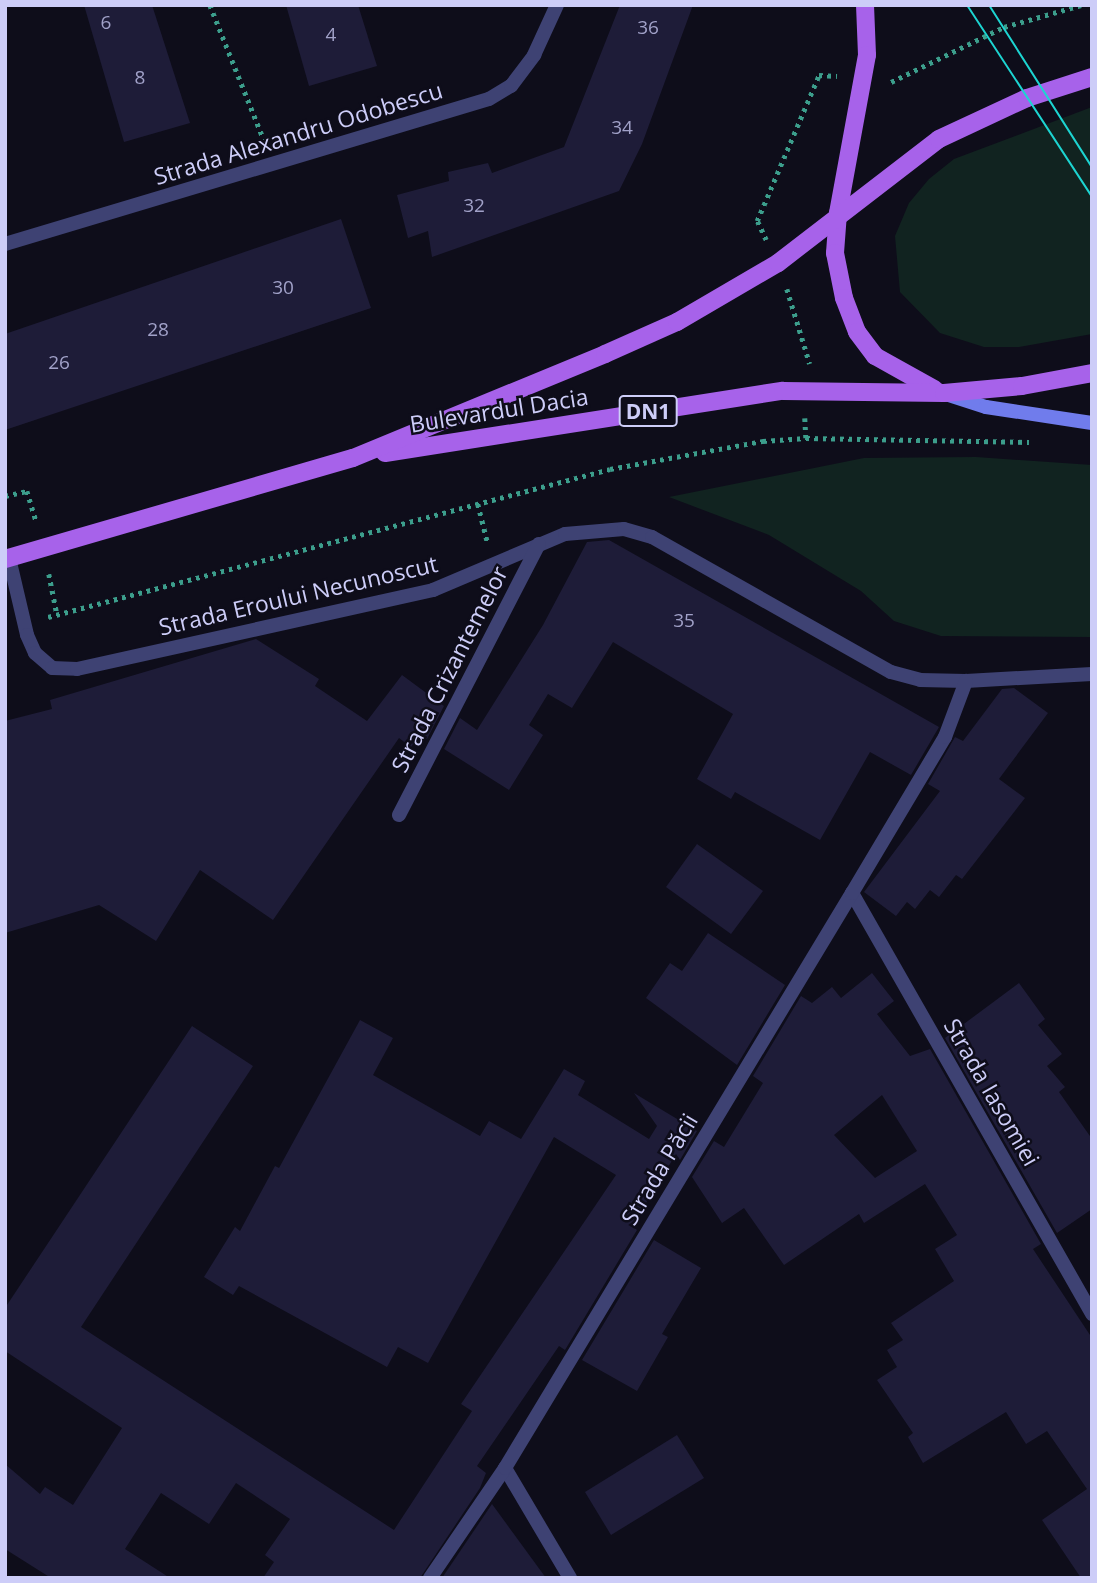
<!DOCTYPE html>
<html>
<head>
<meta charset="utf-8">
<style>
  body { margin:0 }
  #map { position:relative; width:1097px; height:1583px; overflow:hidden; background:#0e0d1a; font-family:"Open Sans",sans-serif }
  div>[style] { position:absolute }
  .green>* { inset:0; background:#112320 }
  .building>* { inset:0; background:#1e1c38 }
  .path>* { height:4.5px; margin-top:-2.25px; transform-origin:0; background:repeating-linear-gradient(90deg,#3c9e8c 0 3.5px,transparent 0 8.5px) }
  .street>* { height:14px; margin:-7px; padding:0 7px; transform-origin:7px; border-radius:7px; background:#3e4273 }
  .secondary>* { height:14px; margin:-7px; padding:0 7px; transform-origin:7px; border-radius:7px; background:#707cec }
  .primary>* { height:18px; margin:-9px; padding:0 9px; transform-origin:9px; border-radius:9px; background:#a762ea }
  .tram>* { height:2px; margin:-1px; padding:0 1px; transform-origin:1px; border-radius:1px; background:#1dd4d1 }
  span { translate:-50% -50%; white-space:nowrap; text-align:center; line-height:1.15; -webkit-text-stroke:5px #0e0d1a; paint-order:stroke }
  .number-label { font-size:19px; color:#a1a1c8 }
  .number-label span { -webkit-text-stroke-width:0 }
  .shield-label span { padding:2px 5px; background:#0e0d1a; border:2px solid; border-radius:5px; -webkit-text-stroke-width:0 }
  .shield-label { font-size:21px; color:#cdcdf8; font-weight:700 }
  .street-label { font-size:23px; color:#cdcdf8 }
  .frame { position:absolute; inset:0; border:7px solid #cdcdf8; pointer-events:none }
</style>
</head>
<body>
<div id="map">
  <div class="green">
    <div style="clip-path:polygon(1092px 107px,1092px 334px,1019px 347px,984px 347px,940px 333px,900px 292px,895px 236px,909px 203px,929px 179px,954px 159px)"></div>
    <div style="clip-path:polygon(976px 457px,1092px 465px,1092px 637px,941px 636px,894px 621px,861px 591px,769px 535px,669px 497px,864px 458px)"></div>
  </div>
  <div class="building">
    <div style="clip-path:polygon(84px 5px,152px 5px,190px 123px,124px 142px)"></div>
    <div style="clip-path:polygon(286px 5px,358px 5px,377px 66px,309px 86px)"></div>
    <div style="clip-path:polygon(620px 5px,693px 5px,642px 144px,619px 191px,432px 257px,428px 231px,408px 238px,397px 195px,449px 181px,448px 172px,488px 163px,492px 173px,564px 147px)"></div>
    <div style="clip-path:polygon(341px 219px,371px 308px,5px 430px,5px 334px)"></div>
    <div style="clip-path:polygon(609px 540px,939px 727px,911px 775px,870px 752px,820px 840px,735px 792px,731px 799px,697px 779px,733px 714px,613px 642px,572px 708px,548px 694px,529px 725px,543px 735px,509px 790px,444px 749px,460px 718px,477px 730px,543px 625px,587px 542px)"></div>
    <div style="clip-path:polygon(256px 639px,319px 679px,315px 686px,367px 721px,402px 675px,444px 706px,427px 739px,420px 735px,411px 747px,399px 738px,273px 920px,200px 870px,156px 941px,99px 905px,5px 933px,5px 721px,52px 709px,50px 700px)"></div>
    <div style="clip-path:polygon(1014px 688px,1048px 713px,999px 779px,1025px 798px,962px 879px,956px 875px,939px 897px,930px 890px,915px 909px,907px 902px,896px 916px,864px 892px,940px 791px,928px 784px,955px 737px,963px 741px,1002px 689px)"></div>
    <div style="clip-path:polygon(697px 844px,763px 891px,731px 934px,666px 887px)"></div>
    <div style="clip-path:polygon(708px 933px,785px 985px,737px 1065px,646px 998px,670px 963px,682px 971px)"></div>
    <div style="clip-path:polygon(evenodd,872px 973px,894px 1001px,877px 1014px,910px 1056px,930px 1049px,1041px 1244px,1033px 1249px,1092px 1338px,1092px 1578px,1081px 1578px,1042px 1520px,1087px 1489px,1047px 1431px,1026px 1444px,1006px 1412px,923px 1463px,908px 1437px,913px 1433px,877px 1380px,897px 1367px,887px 1350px,903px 1340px,891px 1323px,954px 1281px,935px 1249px,957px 1235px,925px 1184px,864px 1223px,859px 1214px,784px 1265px,744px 1208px,722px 1223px,692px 1177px,714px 1141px,724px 1147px,763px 1083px,753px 1076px,801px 996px,812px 1003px,832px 987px,841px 998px,872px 973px,882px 1095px,917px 1151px,875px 1178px,834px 1135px,882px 1095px)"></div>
    <div style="clip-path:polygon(1019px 983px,1045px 1019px,1038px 1025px,1062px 1054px,1047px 1066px,1065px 1087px,1059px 1092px,1092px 1139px,1092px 1209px,1057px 1233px,945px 1038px)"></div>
    <div style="clip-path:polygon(360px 1020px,393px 1038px,373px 1075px,480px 1136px,489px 1121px,521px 1139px,564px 1069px,585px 1081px,578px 1095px,649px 1139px,657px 1126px,634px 1093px,697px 1131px,680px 1160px,676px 1154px,632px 1226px,637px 1230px,565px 1350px,559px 1346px,477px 1466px,486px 1473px,480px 1488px,420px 1578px,263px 1578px,274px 1562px,265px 1555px,290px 1519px,236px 1483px,209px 1524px,161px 1493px,125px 1549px,170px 1578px,51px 1578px,5px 1549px,5px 1464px,40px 1494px,45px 1487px,73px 1505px,122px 1428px,5px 1351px,5px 1308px,192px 1026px,253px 1066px,81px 1327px,394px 1530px,472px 1411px,461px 1404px,616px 1175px,554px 1137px,428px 1363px,398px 1347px,387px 1367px,239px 1286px,233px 1295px,204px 1277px,235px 1227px,240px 1231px,275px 1166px,279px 1168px)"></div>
    <div style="clip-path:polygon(654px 1240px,701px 1268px,662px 1334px,668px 1337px,637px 1391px,582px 1360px)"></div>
    <div style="clip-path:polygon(677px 1435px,704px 1478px,611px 1535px,585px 1492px)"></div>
    <div style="clip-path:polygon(492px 1504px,546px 1578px,442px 1578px)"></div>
  </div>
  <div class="path">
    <div style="left:210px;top:5px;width:145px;rotate:68.2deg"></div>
    <div style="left:891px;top:82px;width:126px;rotate:-26deg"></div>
    <div style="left:1004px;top:27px;width:80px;rotate:-15.9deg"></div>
    <div style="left:766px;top:240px;width:21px;rotate:-115deg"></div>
    <div style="left:757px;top:221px;width:159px;rotate:-67deg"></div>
    <div style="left:819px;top:75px;width:18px;rotate:3deg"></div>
    <div style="left:787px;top:289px;width:78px;rotate:73deg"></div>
    <div style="left:805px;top:418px;width:20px;rotate:87deg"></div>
    <div style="left:806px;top:438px;width:223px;rotate:1deg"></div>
    <div style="left:5px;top:496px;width:23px;rotate:-13deg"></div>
    <div style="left:27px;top:491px;width:31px;rotate:73deg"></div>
    <div style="left:478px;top:504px;width:38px;rotate:76deg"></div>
    <div style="left:49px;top:574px;width:41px;rotate:78.7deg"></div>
    <div style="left:48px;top:617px;width:581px;rotate:-14.75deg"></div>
    <div style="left:610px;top:469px;width:156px;rotate:-10.4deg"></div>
    <div style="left:763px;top:441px;width:43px;rotate:-4deg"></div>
  </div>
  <div class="street">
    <div style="left:5px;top:244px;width:505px;rotate:-16.68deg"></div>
    <div style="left:489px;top:99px;width:26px;rotate:-31deg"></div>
    <div style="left:511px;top:86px;width:39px;rotate:-53deg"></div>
    <div style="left:534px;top:55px;width:55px;rotate:-65.3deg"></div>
    <div style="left:9px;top:558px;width:79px;rotate:76.8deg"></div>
    <div style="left:27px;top:635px;width:20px;rotate:66deg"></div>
    <div style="left:35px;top:653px;width:23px;rotate:41deg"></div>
    <div style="left:52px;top:668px;width:25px;rotate:2deg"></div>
    <div style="left:77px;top:669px;width:365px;rotate:-12.5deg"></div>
    <div style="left:433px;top:590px;width:143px;rotate:-23deg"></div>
    <div style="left:565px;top:534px;width:59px;rotate:-4.8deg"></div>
    <div style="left:624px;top:529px;width:29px;rotate:16deg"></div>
    <div style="left:652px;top:537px;width:274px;rotate:29.5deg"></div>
    <div style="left:891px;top:672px;width:30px;rotate:15deg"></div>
    <div style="left:920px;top:680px;width:46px;rotate:1.2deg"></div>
    <div style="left:966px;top:681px;width:126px;rotate:-3.2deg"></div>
    <div style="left:399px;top:815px;width:305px;rotate:-62.7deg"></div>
    <div style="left:852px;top:893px;width:485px;rotate:60.3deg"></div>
    <div style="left:505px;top:1468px;width:128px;rotate:59.4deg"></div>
    <div style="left:430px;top:1578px;width:133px;rotate:-55.7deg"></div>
    <div style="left:505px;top:1468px;width:672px;rotate:-58.89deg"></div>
    <div style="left:852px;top:893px;width:182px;rotate:-59.2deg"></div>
    <div style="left:945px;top:737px;width:60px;rotate:-69.4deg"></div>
  </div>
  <div class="secondary">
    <div style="left:949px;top:395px;width:39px;rotate:18deg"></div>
    <div style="left:986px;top:407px;width:107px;rotate:8.6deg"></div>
  </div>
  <div class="primary">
    <div style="left:865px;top:5px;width:50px;rotate:87.7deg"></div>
    <div style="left:867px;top:55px;width:161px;rotate:100.4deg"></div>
    <div style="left:838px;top:213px;width:40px;rotate:94.3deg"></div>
    <div style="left:835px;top:253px;width:46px;rotate:78.7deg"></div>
    <div style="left:844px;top:298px;width:36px;rotate:69deg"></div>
    <div style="left:857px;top:332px;width:30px;rotate:53deg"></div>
    <div style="left:875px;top:356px;width:68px;rotate:29.2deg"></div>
    <div style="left:385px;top:453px;width:403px;rotate:-8.9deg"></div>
    <div style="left:783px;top:391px;width:161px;rotate:0.7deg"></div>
    <div style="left:944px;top:393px;width:78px;rotate:-5.1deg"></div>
    <div style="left:1022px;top:386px;width:71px;rotate:-10.5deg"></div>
    <div style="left:5px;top:559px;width:362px;rotate:-16.2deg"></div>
    <div style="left:353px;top:458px;width:273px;rotate:-22.4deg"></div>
    <div style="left:605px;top:354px;width:79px;rotate:-24deg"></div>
    <div style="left:677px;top:322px;width:117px;rotate:-30.3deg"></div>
    <div style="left:778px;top:263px;width:203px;rotate:-37.6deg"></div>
    <div style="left:939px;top:139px;width:97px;rotate:-25deg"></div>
    <div style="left:1027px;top:98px;width:68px;rotate:-17.9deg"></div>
  </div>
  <div class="tram">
    <div style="left:967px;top:5px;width:229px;rotate:56.9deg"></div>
    <div style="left:989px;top:5px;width:192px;rotate:57.6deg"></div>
  </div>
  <div class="number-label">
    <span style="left:106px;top:23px">6</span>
    <span style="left:648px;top:28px">36</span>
    <span style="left:331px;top:35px">4</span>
    <span style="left:140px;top:78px">8</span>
    <span style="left:622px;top:128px">34</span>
    <span style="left:474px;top:206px">32</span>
    <span style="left:283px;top:288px">30</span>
    <span style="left:158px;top:330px">28</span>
    <span style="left:59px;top:363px">26</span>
    <span style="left:684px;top:621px">35</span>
  </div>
  <div class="shield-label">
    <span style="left:648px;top:411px">DN1</span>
  </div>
  <div class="street-label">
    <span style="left:298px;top:133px;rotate:-17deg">Strada Alexandru Odobescu</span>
    <span style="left:499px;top:410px;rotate:-9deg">Bulevardul Dacia</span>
    <span style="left:298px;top:595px;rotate:-13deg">Strada Eroului Necunoscut</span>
    <span style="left:449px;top:669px;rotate:-63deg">Strada Crizantemelor</span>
    <span style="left:992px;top:1092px;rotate:60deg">Strada Iasomiei</span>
    <span style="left:659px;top:1169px;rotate:-59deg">Strada Păcii</span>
  </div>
  <div class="frame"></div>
</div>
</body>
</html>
